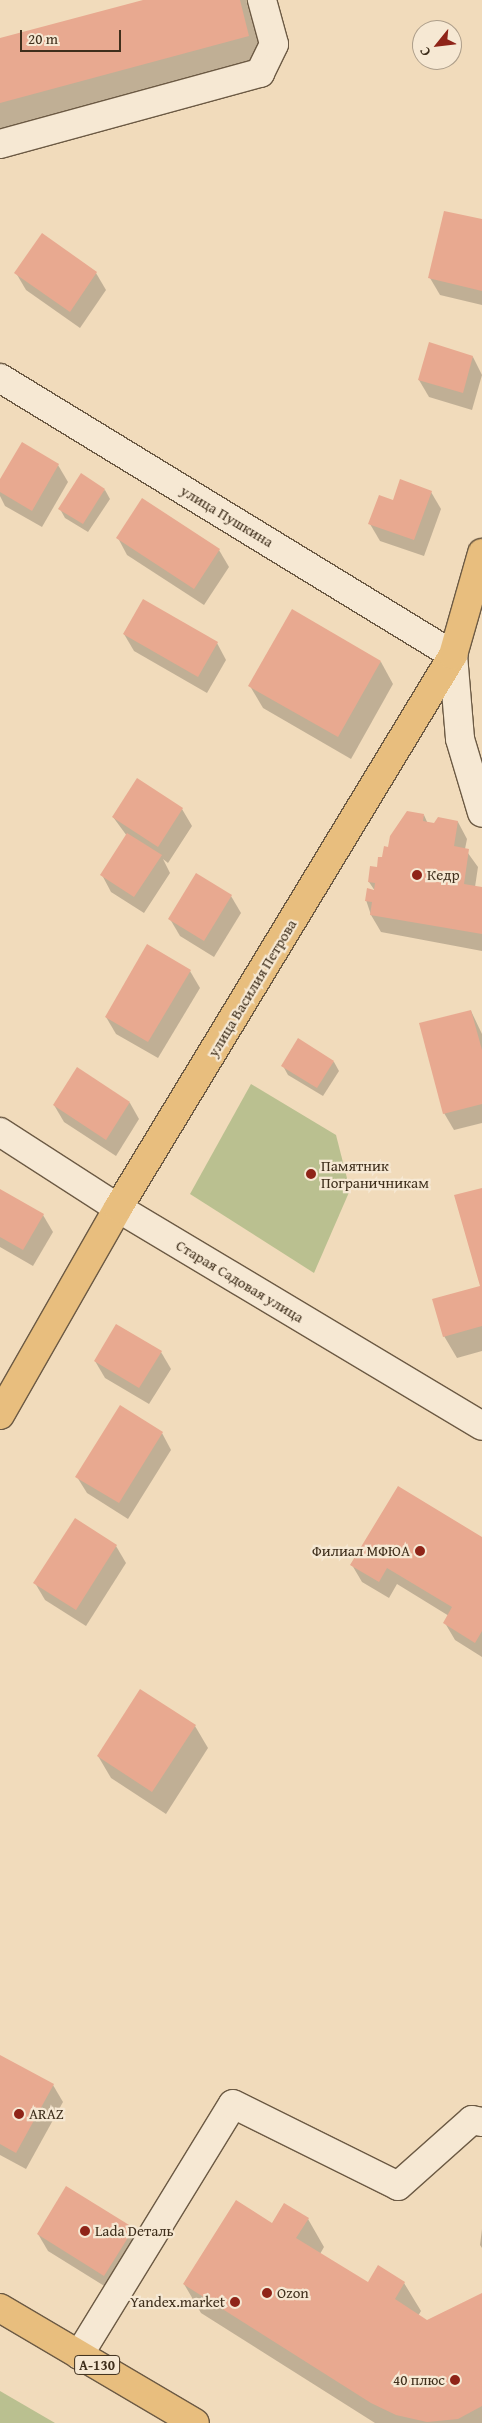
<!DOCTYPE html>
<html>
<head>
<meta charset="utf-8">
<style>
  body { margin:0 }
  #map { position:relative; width:482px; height:2423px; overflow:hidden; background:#f1dbbb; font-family:"Gentium Book Plus",serif }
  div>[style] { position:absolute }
  .green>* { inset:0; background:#bac090 }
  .shadow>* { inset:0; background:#0003 }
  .building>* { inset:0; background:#e8a990 }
  .roads { filter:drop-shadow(1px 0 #6c5a44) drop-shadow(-1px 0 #6c5a44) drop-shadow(0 1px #6c5a44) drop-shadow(0 -1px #6c5a44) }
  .minor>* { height:28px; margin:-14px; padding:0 14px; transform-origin:14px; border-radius:14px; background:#f6e8d3 }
  .major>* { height:28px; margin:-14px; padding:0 14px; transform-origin:14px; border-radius:14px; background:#e8be7e }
  .dots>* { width:14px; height:14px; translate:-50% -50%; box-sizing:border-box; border:2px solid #f6e8d3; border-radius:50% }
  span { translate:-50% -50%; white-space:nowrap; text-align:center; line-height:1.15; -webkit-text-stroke:4.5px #f6e8d3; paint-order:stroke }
  .shield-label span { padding:1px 4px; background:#f6e8d3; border:1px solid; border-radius:4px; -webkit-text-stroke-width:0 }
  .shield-label { font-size:14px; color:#3f2f1c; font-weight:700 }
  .street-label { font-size:15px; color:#3f2f1c }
  .poi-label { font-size:15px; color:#3f2f1c }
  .left { translate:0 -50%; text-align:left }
  .right { translate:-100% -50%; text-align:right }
  .north { position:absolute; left:412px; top:20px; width:50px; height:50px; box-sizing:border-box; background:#f6e8d3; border:1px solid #ad9e8a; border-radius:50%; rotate:241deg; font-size:14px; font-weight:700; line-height:20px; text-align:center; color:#3f2f1c }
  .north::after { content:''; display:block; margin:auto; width:18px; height:22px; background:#8f2418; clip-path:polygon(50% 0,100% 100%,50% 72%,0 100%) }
  .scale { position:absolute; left:20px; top:30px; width:101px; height:22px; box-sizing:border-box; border:2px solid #3f2f1c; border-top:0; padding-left:6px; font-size:15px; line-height:18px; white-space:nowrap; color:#3f2f1c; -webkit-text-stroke:4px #f6e8d3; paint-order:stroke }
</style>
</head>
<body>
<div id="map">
  <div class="green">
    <div style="clip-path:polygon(251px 1084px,336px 1135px,350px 1190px,314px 1273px,190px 1194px)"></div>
    <div style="clip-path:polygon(0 2391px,55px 2423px,0 2423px)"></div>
  </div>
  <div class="shadow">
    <div style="clip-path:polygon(148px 0,246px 0,265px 65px,0 135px,0 39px)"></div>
    <div style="clip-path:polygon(482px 220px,482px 305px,440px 295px,430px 278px)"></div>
    <div style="clip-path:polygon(16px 273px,96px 273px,106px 290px,80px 328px,26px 290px)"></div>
    <div style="clip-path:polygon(473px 357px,482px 375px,472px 410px,429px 397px,419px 380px)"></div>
    <div style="clip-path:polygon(58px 465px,68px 482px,42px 527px,5px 506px,0 496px,0 481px)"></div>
    <div style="clip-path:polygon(105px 490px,110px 499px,88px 532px,65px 518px,60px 509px)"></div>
    <div style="clip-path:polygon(431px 492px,441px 509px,424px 556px,380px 541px,370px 524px,394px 502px)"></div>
    <div style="clip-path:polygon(118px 538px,219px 550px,229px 567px,204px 605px,127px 555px)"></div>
    <div style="clip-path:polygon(124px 634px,217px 643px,226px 660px,207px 693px,134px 651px)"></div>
    <div style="clip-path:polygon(381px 662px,393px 684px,351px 759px,263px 708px,250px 686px)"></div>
    <div style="clip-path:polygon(182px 809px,192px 826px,168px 863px,163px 859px,170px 873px,144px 913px,111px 892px,102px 875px,127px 836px,113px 817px)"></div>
    <div style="clip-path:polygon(424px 815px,428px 824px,458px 822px,467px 839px,465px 849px,478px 867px,475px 887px,482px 888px,482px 951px,381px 932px,371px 915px,366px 900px,375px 891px,369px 882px,389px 848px)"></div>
    <div style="clip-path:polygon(231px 896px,241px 913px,214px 957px,180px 936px,170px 919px)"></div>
    <div style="clip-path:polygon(190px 971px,200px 988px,158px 1058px,116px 1034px,106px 1017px)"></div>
    <div style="clip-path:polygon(471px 1011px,482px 1034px,482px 1123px,454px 1130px,444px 1113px)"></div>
    <div style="clip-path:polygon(334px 1062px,339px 1071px,323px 1096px,288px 1075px,283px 1066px)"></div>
    <div style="clip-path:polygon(130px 1103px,139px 1119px,116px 1156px,64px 1122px,54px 1105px)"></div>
    <div style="clip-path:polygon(482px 1189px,482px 1351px,457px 1358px,444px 1336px,481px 1287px)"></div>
    <div style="clip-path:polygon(0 1190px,43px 1215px,53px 1232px,33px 1266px,0 1247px)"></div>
    <div style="clip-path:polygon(161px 1352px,171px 1369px,149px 1404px,105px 1378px,95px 1361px)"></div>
    <div style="clip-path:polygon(162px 1433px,171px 1450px,128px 1519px,87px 1493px,77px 1477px)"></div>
    <div style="clip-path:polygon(75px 1520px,116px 1546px,126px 1563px,86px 1626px,45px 1600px,35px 1583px)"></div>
    <div style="clip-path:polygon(482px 1539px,482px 1657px,455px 1640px,445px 1623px,449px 1616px,397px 1584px,389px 1598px,362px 1582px,352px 1565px)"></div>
    <div style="clip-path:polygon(195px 1726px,208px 1748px,166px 1814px,111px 1778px,98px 1756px)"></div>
    <div style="clip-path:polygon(0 2056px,53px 2085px,63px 2102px,26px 2169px,0 2155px)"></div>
    <div style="clip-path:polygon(308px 2219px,324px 2247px,320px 2254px,368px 2284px,379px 2267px,404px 2283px,421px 2311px,418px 2316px,427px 2321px,482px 2295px,482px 2423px,375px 2423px,201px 2313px,184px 2284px,272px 2224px)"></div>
    <div style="clip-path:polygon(133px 2229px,142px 2246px,114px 2292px,48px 2251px,38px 2234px)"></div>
    <div style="clip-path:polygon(482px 2229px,482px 2248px,480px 2245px)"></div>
  </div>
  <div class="building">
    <div style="clip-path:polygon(143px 0,240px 0,249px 36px,0 103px,0 38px)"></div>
    <div style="clip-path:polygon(444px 211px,482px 219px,482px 291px,428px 278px)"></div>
    <div style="clip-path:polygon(42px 233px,97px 272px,70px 312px,14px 273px)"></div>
    <div style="clip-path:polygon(429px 342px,473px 356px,463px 393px,418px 380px)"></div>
    <div style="clip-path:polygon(22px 442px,59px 464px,32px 511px,0 492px,0 479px)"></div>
    <div style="clip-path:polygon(81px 473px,105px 489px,83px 524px,58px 509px)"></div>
    <div style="clip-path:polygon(400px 479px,432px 491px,414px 540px,368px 524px,379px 495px,393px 500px)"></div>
    <div style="clip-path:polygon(142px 498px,220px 549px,194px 589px,116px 538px)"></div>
    <div style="clip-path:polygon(143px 599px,218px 642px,198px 677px,123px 634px)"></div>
    <div style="clip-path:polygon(292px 609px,381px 661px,338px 737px,248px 686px)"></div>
    <div style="clip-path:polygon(137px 778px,183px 808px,158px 847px,112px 817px)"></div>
    <div style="clip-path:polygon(407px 811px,424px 814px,423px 821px,434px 823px,438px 817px,458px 821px,454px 846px,469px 849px,464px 884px,482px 887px,482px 934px,370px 915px,372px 902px,365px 901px,367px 888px,374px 890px,375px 883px,368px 882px,370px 866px,377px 867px,378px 857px,382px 857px,384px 846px,388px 847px,390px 836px)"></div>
    <div style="clip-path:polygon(127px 833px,162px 855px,134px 897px,100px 875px)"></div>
    <div style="clip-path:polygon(196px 873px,232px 895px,204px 941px,168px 919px)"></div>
    <div style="clip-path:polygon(147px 944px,191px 970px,148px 1042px,105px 1017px)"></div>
    <div style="clip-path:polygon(471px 1010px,482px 1050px,482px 1104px,443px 1114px,419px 1023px)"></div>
    <div style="clip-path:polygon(298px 1038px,334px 1061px,317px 1088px,281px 1066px)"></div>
    <div style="clip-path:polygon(77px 1067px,130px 1102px,106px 1140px,53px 1105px)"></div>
    <div style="clip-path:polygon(482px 1188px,482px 1326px,443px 1337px,432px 1299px,480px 1286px,454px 1195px)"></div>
    <div style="clip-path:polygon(0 1189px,44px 1214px,23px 1250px,0 1237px)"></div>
    <div style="clip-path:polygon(116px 1324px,162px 1351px,139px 1388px,94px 1361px)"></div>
    <div style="clip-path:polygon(120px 1405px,163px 1432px,119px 1503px,75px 1477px)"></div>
    <div style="clip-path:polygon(398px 1486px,482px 1537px,482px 1631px,475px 1643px,443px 1623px,452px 1607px,387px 1568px,379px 1582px,350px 1565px)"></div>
    <div style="clip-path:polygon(75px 1518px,117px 1545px,76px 1610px,33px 1583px)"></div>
    <div style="clip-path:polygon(140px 1689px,196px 1725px,152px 1792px,97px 1756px)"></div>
    <div style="clip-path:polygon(0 2055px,54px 2084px,16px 2153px,0 2144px)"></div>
    <div style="clip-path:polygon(66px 2186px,134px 2228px,104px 2276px,37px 2234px)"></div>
    <div style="clip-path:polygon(236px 2200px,272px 2223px,284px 2203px,309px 2218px,296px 2238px,368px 2282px,378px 2265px,405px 2282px,395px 2299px,427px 2320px,482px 2293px,482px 2406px,458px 2419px,427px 2422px,396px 2415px,371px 2403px,183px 2284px)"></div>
  </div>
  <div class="roads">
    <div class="minor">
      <div style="left:0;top:144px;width:270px;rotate:-15.3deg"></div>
      <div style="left:260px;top:73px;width:32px;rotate:-64deg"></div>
      <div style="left:274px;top:44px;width:46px;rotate:-105.3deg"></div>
      <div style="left:0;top:378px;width:531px;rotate:31.44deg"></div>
      <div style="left:453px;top:655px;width:84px;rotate:85.2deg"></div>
      <div style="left:460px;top:739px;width:77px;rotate:73.4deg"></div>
      <div style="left:0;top:1132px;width:140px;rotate:32.8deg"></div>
      <div style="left:118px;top:1208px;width:424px;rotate:30.9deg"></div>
      <div style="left:79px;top:2355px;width:294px;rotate:-58.5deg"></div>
      <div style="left:233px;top:2104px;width:184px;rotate:26.4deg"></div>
      <div style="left:398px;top:2186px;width:99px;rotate:-41.7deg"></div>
      <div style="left:472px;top:2120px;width:10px;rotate:11deg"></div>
    </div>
    <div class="major">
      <div style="left:0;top:1415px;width:238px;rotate:-60.3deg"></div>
      <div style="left:118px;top:1208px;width:647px;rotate:-58.79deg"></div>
      <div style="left:453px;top:655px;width:106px;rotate:-74.1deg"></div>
      <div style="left:0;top:2308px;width:226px;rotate:30.5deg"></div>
    </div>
  </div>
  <div class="dots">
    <div style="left:417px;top:875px;background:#8f2418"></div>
    <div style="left:311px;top:1174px;background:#8f2418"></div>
    <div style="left:420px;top:1551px;background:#8f2418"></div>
    <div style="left:19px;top:2114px;background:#8f2418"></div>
    <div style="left:85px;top:2231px;background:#8f2418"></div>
    <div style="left:267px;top:2293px;background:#8f2418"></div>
    <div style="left:235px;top:2302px;background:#8f2418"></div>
    <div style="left:455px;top:2380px;background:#8f2418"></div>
  </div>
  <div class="shield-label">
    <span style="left:97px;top:2365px">А-130</span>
  </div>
  <div class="street-label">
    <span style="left:227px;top:516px;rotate:31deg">улица Пушкина</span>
    <span style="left:252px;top:988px;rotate:-59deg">улица Василия Петрова</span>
    <span style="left:240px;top:1281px;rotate:31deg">Старая Садовая улица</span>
  </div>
  <div class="poi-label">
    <span class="left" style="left:427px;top:875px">Кедр</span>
    <span class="left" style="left:321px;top:1174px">Памятник<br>Пограничникам</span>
    <span class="right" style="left:410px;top:1551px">Филиал МФЮА</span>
    <span class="left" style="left:29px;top:2114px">ARAZ</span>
    <span class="left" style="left:95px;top:2231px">Lada Dеталь</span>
    <span class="left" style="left:277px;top:2293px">Ozon</span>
    <span class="right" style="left:225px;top:2302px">Yandex.market</span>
    <span class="right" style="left:445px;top:2380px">40 плюс</span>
  </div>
  <div class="north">С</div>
  <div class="scale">20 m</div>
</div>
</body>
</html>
